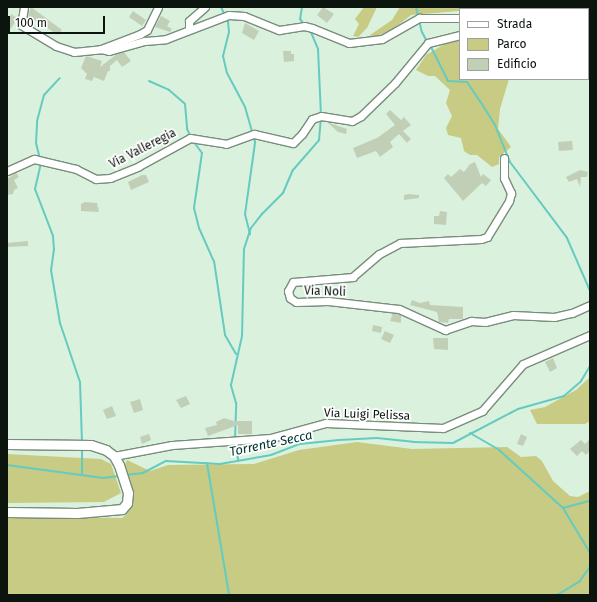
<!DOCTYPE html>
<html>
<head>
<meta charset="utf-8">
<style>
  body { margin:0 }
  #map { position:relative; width:597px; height:602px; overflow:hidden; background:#daf1dd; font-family:"Fira Sans",sans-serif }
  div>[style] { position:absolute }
  .green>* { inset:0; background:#c7cb83 }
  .stream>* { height:2px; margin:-1px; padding:0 1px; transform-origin:1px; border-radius:1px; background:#65cbc1 }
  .building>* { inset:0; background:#c2cfb7 }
  .roads { filter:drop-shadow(1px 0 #788d7b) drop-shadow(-1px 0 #788d7b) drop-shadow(0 1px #788d7b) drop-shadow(0 -1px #788d7b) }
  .minor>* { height:7px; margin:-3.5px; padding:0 3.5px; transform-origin:3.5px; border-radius:3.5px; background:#fff }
  .major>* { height:9px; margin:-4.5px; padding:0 4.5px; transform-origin:4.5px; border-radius:4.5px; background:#fff }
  span { translate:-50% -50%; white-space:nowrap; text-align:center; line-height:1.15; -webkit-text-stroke:3.5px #fff; paint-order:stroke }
  .street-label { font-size:12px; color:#0c140e }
  .water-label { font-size:13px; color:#013531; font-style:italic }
  .frame { position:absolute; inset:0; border:8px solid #0c140e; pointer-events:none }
  .legend { position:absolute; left:459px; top:8px; width:130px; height:72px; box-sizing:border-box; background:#fff; border:1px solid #9ea19f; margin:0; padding:5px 7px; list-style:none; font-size:12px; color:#0c140e }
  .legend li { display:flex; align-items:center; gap:8px; height:20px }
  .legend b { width:20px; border:1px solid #9ea19f }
  .scale { position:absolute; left:8px; top:16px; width:97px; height:18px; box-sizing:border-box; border:2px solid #0c140e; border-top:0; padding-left:5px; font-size:12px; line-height:14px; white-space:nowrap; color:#0c140e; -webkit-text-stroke:3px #fff; paint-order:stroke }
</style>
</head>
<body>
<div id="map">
  <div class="green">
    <div style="clip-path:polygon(364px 7px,377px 7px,367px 28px,358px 37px,353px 36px,359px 24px,355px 19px)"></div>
    <div style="clip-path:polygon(400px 7px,505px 7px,411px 15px,393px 29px,373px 38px,370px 35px,392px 20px)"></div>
    <div style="clip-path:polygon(566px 7px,590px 7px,590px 68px,588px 9px)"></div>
    <div style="clip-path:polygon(460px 38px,460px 79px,509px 79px,500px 109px,498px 129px,511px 147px,499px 157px,499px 164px,492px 167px,477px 155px,470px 155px,464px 151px,461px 138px,448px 135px,446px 128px,452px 116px,446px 103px,450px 90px,435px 76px,428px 76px,416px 70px,426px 55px,451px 40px)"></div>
    <div style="clip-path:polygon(590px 377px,590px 421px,585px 424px,537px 424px,530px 410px,545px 407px,576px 390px)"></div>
    <div style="clip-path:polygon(357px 442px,412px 449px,507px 447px,521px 457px,536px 456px,542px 461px,553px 481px,570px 496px,578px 497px,590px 491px,590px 595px,7px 595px,7px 516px,122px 518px,128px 513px,131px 496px,124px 467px,127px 460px,150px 471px,168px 465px,254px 464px,299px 450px)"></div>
    <div style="clip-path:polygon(7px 454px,101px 459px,111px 464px,121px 493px,104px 502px,7px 503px)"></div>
  </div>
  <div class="stream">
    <div style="left:221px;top:7px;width:17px;rotate:65deg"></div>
    <div style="left:228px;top:22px;width:10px;rotate:84deg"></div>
    <div style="left:229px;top:32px;width:25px;rotate:104deg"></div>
    <div style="left:223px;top:56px;width:17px;rotate:77deg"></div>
    <div style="left:227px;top:73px;width:38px;rotate:62deg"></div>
    <div style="left:245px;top:107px;width:37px;rotate:74deg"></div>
    <div style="left:255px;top:143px;width:72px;rotate:98deg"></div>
    <div style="left:245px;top:214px;width:21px;rotate:76deg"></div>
    <div style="left:302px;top:7px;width:12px;rotate:99deg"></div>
    <div style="left:300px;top:19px;width:6px;rotate:51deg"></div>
    <div style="left:416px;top:7px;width:26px;rotate:77deg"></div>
    <div style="left:422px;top:32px;width:11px;rotate:63deg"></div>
    <div style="left:310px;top:30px;width:21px;rotate:67deg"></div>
    <div style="left:318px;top:49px;width:65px;rotate:87.4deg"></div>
    <div style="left:430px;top:45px;width:40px;rotate:63.4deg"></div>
    <div style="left:448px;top:81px;width:19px;rotate:3deg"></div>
    <div style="left:467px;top:82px;width:23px;rotate:56deg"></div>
    <div style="left:480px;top:101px;width:28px;rotate:58deg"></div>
    <div style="left:495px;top:125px;width:40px;rotate:68deg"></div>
    <div style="left:510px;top:162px;width:95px;rotate:53.1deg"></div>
    <div style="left:567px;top:238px;width:58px;rotate:66.5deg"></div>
    <div style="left:149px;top:81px;width:22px;rotate:24deg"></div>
    <div style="left:169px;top:90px;width:21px;rotate:41deg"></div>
    <div style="left:185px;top:104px;width:25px;rotate:85deg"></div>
    <div style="left:187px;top:129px;width:9px;rotate:63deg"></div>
    <div style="left:193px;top:141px;width:15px;rotate:53deg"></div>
    <div style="left:202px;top:153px;width:56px;rotate:98.3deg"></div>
    <div style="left:194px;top:208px;width:21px;rotate:76deg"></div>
    <div style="left:199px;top:228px;width:36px;rotate:66deg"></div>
    <div style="left:214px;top:261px;width:75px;rotate:81.5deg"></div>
    <div style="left:225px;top:335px;width:22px;rotate:60deg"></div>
    <div style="left:40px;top:159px;width:16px;rotate:-104deg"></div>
    <div style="left:36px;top:143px;width:22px;rotate:-87deg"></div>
    <div style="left:37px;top:121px;width:27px;rotate:-75deg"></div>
    <div style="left:44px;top:95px;width:23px;rotate:-47deg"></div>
    <div style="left:41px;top:163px;width:27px;rotate:103deg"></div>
    <div style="left:35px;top:189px;width:50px;rotate:69deg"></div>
    <div style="left:53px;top:236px;width:13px;rotate:86deg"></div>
    <div style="left:54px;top:249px;width:21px;rotate:98deg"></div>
    <div style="left:51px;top:270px;width:54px;rotate:80.4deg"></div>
    <div style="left:60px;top:323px;width:62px;rotate:71.3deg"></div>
    <div style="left:80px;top:382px;width:60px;rotate:88.1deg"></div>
    <div style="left:470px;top:433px;width:34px;rotate:30deg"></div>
    <div style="left:499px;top:450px;width:86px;rotate:42.2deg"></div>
    <div style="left:563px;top:508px;width:52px;rotate:59deg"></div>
    <div style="left:235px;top:439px;width:36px;rotate:-88deg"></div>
    <div style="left:236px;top:403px;width:19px;rotate:-106deg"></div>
    <div style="left:231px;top:385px;width:50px;rotate:-77.3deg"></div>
    <div style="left:242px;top:336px;width:87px;rotate:-88.7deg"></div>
    <div style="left:244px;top:249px;width:22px;rotate:-72deg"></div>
    <div style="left:251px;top:228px;width:18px;rotate:-52deg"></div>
    <div style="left:262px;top:214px;width:30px;rotate:-45deg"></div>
    <div style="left:283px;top:193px;width:25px;rotate:-67deg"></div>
    <div style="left:293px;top:170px;width:40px;rotate:-49deg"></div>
    <div style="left:319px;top:140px;width:22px;rotate:-85deg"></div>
    <div style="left:236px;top:443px;width:17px;rotate:83deg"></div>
    <div style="left:207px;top:463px;width:134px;rotate:80.5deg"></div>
    <div style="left:7px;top:465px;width:97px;rotate:7.7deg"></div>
    <div style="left:103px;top:478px;width:16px;rotate:-7deg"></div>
    <div style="left:82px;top:475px;width:27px;rotate:-90deg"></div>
    <div style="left:125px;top:475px;width:18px;rotate:-6deg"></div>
    <div style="left:143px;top:473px;width:26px;rotate:-28deg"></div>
    <div style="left:166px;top:461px;width:54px;rotate:3.2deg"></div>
    <div style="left:220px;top:464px;width:52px;rotate:-10deg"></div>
    <div style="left:271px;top:455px;width:31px;rotate:-21deg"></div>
    <div style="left:300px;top:444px;width:39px;rotate:-6deg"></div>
    <div style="left:339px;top:440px;width:38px;rotate:-3deg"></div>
    <div style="left:377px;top:438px;width:36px;rotate:6deg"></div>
    <div style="left:413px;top:442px;width:40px;rotate:1.4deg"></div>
    <div style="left:453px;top:443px;width:73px;rotate:-27.6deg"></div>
    <div style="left:518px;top:409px;width:48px;rotate:-15.8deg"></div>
    <div style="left:564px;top:396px;width:23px;rotate:-41deg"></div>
    <div style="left:581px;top:381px;width:17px;rotate:-59deg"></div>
    <div style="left:563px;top:508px;width:28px;rotate:-15deg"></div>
    <div style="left:557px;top:595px;width:26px;rotate:-31deg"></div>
    <div style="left:579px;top:582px;width:19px;rotate:-54deg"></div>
  </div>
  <div class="building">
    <div style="clip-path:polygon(31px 7px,62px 30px,58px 35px,28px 16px)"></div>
    <div style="clip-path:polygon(323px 7px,334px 14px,327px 23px,317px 15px)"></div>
    <div style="clip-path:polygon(133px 11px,146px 20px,142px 26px,129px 17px)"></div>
    <div style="clip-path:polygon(11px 14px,17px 18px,11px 29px,7px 26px)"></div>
    <div style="clip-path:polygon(161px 16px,170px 21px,167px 26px,172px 29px,170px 32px,155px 27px)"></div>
    <div style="clip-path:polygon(245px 23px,259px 31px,254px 40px,242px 33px)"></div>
    <div style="clip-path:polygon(283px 51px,291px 51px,291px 54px,294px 54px,294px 61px,284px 62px)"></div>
    <div style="clip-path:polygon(124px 52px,131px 61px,122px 67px,117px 60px,110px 66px,110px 71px,108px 71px,104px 81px,94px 77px,92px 81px,85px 79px,87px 74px,81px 68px,86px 56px,102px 61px,100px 67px,117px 54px)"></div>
    <div style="clip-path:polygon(390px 110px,401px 120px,404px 117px,411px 125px,403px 131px,411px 139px,407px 143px,399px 134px,390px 142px,393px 147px,380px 157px,376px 151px,357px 158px,353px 148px,377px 138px,395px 125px,386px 114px)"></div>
    <div style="clip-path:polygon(327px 122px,347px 129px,346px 134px,338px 132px)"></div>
    <div style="clip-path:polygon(572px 141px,573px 150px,559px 151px,558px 142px)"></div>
    <div style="clip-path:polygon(475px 162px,481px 177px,483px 174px,491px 180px,486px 186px,482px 183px,463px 201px,444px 178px,448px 174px,451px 177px,460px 169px,464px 172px,470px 164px)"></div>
    <div style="clip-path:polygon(580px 170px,588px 172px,587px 177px,581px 177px,580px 187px,577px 179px,569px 182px,566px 177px)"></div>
    <div style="clip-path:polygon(16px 173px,19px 177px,14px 180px,18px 188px,14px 190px,13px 194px,7px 195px,7px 179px)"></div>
    <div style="clip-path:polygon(142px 175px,146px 175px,149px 182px,131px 190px,128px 182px)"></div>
    <div style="clip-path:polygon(409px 194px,419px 195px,419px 198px,404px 200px,404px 195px)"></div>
    <div style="clip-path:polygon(85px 202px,97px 203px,99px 212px,81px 211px,81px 204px)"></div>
    <div style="clip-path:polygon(440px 211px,447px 212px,446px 225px,434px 224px,434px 216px,439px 216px)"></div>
    <div style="clip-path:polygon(28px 241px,28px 246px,7px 247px,7px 243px)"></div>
    <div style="clip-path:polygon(412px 300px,420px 303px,429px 301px,430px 305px,463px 307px,463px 319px,449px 319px,448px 323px,439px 322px,437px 312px,410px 305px)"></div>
    <div style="clip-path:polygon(393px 313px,401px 315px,401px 323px,390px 321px)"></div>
    <div style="clip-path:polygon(373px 325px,382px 327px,381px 333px,372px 331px)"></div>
    <div style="clip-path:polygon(385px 331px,394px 335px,390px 343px,381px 339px)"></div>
    <div style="clip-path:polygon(433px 338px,448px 338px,448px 350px,434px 349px)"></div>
    <div style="clip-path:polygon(553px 358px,557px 368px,550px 372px,545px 362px)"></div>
    <div style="clip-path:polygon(186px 396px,190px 404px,181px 408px,176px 400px)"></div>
    <div style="clip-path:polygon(140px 399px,143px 410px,134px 413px,130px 402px)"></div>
    <div style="clip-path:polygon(112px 406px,116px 416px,107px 419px,103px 410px)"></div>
    <div style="clip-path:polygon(224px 418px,234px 421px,252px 421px,252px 434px,238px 434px,238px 425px,208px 436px,205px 428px,217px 425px,216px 422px)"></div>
    <div style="clip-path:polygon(149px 434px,151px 440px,142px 444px,140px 437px)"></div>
    <div style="clip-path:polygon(521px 434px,527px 437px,523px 446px,517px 444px)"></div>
    <div style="clip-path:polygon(590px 439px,590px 451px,586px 455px,582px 451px,577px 456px,570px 449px,581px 440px,585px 444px)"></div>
  </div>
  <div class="roads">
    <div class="minor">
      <div style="left:24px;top:7px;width:18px;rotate:99deg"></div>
      <div style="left:21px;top:25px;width:41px;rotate:31deg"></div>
      <div style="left:56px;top:46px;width:19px;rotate:18deg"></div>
      <div style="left:74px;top:52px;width:27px;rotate:-6deg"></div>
      <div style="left:101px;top:49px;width:42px;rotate:-21deg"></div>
      <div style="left:140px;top:34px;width:8px;rotate:-30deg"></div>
      <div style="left:147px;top:30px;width:25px;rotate:-64deg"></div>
      <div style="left:189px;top:29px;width:8px;rotate:-90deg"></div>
      <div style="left:189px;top:21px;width:21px;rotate:-41deg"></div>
      <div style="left:101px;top:49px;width:8px;rotate:14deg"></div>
      <div style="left:109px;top:51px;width:37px;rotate:-16deg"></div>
      <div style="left:145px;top:41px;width:21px;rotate:-5deg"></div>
      <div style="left:166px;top:39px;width:67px;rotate:-20.9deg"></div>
      <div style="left:229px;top:15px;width:15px;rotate:4deg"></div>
      <div style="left:244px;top:16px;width:38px;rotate:22deg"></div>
      <div style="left:279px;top:30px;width:25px;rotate:-9deg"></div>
      <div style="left:304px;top:26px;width:8px;rotate:14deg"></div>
      <div style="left:312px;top:28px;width:40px;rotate:22deg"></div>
      <div style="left:349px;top:43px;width:33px;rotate:-7deg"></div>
      <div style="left:382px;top:39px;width:43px;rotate:-29.6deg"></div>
      <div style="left:419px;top:18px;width:41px"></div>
      <div style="left:504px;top:158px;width:20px;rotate:90deg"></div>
      <div style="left:504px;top:178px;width:17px;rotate:65deg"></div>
      <div style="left:511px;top:193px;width:8px;rotate:104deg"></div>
      <div style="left:509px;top:201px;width:42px;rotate:121.4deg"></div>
      <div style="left:487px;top:237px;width:6px;rotate:162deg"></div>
      <div style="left:481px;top:239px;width:81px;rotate:177.2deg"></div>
      <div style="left:400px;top:243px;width:24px;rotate:152deg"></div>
      <div style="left:379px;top:254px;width:35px;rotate:139deg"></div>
      <div style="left:353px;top:277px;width:60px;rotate:175.2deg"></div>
      <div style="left:293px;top:282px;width:10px;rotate:119deg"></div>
      <div style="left:288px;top:291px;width:7px;rotate:74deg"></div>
      <div style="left:290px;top:298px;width:7px;rotate:34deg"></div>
      <div style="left:296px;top:302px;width:32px;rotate:-2deg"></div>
      <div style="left:328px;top:301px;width:71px;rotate:6.4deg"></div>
      <div style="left:399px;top:309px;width:51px;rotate:24.5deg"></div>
      <div style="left:445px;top:330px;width:28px;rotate:-19deg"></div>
      <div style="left:471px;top:321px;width:14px;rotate:4deg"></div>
      <div style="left:485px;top:322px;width:29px;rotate:-14deg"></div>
      <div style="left:513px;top:315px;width:41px;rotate:2.8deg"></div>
      <div style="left:554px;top:317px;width:18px;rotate:-13deg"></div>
      <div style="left:572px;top:313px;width:20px;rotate:-24deg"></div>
      <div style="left:7px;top:171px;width:30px;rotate:-24deg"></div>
      <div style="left:34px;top:159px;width:43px;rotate:13.4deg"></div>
      <div style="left:76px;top:169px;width:22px;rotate:27deg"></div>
      <div style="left:96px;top:179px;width:14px;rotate:-4deg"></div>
      <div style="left:110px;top:178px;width:31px;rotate:-22deg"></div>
      <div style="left:139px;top:166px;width:58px;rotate:-28.8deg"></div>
      <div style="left:190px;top:138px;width:36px;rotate:9deg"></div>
      <div style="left:226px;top:144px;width:30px;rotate:-20deg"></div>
      <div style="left:254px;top:134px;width:40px;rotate:13deg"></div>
      <div style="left:293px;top:143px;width:13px;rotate:-45deg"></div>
      <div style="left:302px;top:134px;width:18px;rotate:-56deg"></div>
      <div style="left:312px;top:119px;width:9px;rotate:-18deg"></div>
      <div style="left:321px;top:116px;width:31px;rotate:9deg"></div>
      <div style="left:352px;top:121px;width:10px;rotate:-29deg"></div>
      <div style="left:361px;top:116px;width:47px;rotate:-44.1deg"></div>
      <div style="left:395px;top:83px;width:52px;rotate:-50.5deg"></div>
      <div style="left:428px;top:43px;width:33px;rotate:-14deg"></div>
      <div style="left:114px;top:456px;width:59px;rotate:-10.7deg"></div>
      <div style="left:172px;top:445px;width:99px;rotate:-4deg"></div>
      <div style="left:271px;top:438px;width:57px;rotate:-15.3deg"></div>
      <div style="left:326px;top:423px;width:117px;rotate:2.4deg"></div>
      <div style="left:443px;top:428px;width:43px;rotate:-23.6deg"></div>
      <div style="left:482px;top:411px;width:62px;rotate:-48.9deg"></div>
      <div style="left:523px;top:364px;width:73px;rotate:-23.4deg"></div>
    </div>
    <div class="major">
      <div style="left:7px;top:444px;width:84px;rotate:0.7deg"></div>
      <div style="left:91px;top:445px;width:16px;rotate:18deg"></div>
      <div style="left:106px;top:450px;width:10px;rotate:37deg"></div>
      <div style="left:114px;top:456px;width:10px;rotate:61deg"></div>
      <div style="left:119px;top:465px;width:29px;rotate:72deg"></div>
      <div style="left:128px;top:493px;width:10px;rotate:96deg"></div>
      <div style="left:127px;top:503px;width:8px;rotate:130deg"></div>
      <div style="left:122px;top:509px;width:45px;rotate:174.9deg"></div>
      <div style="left:77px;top:513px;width:70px;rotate:-179.2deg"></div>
    </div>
  </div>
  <div class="street-label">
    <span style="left:143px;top:149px;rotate:-27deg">Via Valleregia</span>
    <span style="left:325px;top:292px;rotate:2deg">Via Noli</span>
    <span style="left:367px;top:415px;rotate:2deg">Via Luigi Pelissa</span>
  </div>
  <div class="water-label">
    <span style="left:271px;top:444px;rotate:-12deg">Torrente Secca</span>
  </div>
  <div class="frame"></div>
  <ul class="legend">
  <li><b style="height:5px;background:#fff"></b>Strada</li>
  <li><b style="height:11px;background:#c7cb83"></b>Parco</li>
  <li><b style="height:11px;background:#c2cfb7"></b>Edificio</li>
  </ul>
  <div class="scale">100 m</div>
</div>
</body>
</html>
